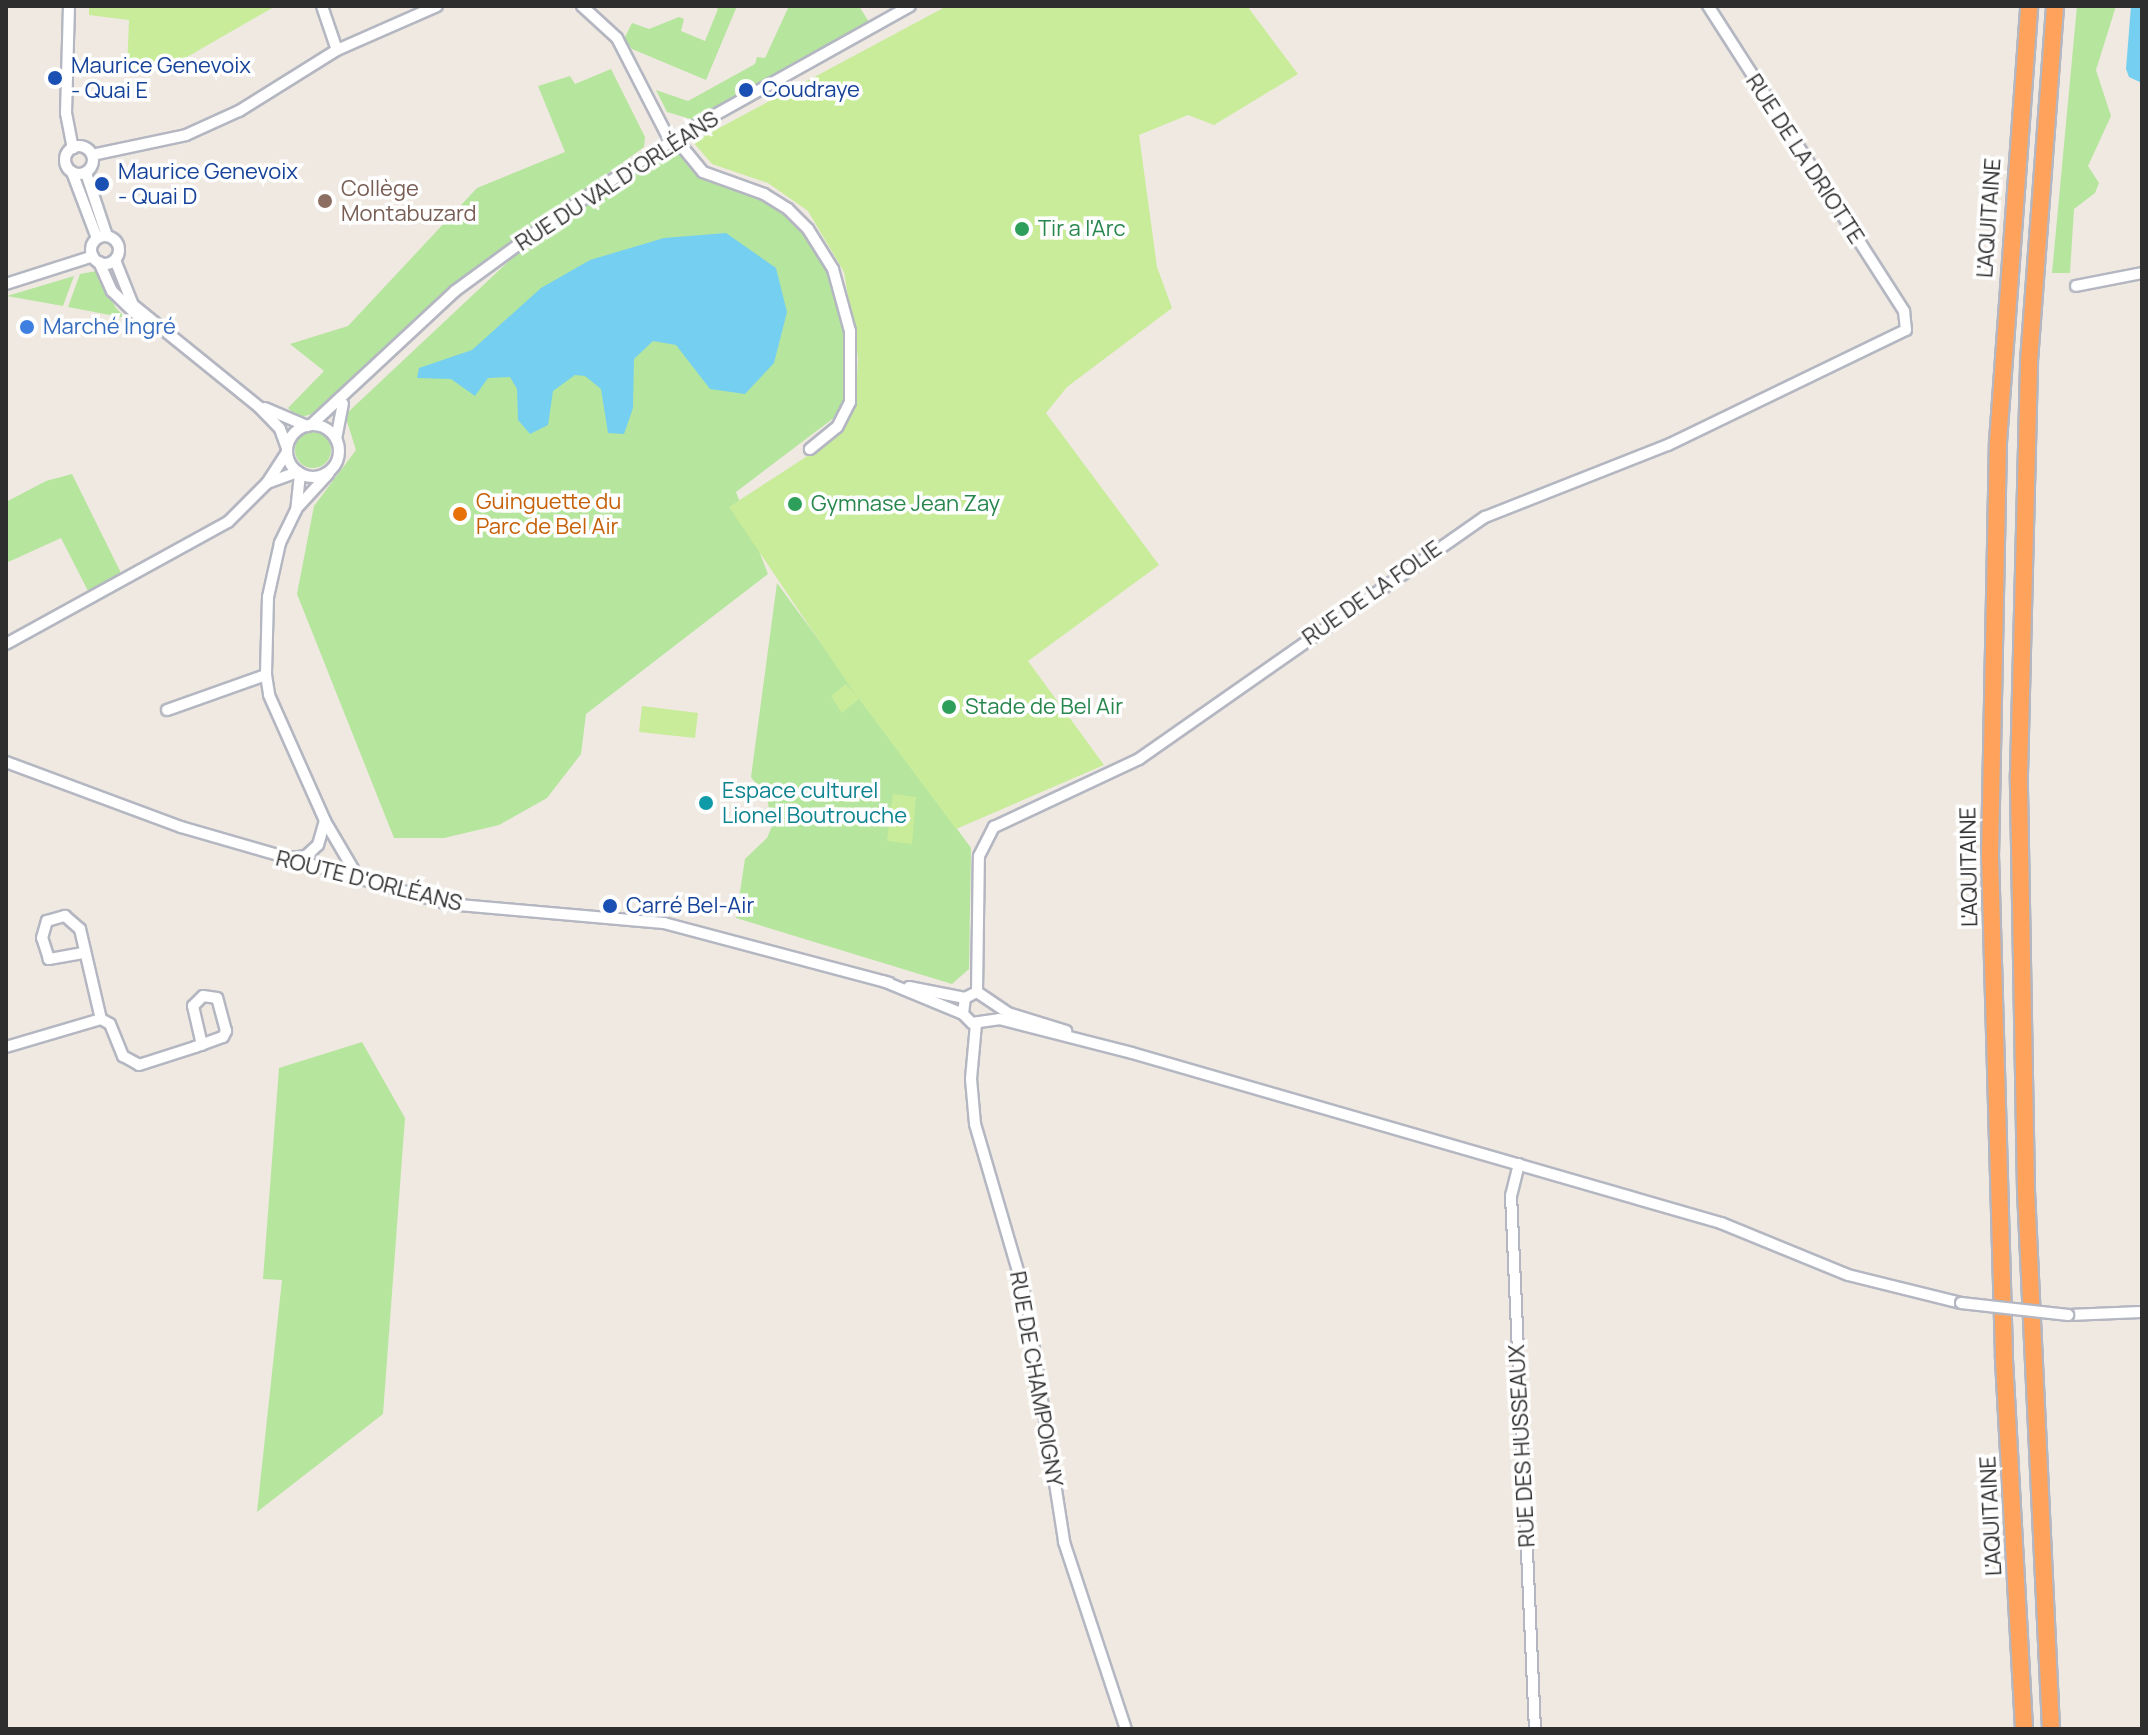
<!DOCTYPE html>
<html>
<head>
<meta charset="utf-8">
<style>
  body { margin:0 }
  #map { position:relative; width:2148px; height:1735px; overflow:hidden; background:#efe9e1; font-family:Manrope,sans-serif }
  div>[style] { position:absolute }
  .green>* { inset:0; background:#b6e59e }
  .round { border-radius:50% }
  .pitch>* { inset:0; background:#c9ec9a }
  .water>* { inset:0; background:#75cff0 }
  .roads { filter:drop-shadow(2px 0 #b4b7c1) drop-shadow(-2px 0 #b4b7c1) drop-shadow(0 2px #b4b7c1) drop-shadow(0 -2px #b4b7c1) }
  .minor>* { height:10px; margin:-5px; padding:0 5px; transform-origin:5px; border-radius:5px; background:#fff }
  .minor>.ring { margin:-5px; padding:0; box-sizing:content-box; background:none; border:10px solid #fff; border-radius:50% }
  .highway>* { height:16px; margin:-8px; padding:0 8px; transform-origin:8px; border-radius:8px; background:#ffa35c }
  .bridges { filter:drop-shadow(2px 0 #b4b7c1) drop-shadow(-2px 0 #b4b7c1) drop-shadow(0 2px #b4b7c1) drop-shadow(0 -2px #b4b7c1) }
  .minor-bridge>* { height:10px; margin:-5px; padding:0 5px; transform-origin:5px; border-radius:5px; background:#fff }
  .dots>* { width:22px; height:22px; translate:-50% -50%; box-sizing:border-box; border:4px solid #fff; border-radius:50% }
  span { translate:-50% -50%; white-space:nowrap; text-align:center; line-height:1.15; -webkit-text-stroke:7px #fff; paint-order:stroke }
  .transit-label { font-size:22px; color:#164399 }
  .left { translate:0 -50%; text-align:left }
  .street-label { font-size:22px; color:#2e2e2e }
  .education-label { font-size:22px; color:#785e54 }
  .leisure-label { font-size:22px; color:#27864d }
  .shop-label { font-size:22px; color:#366cbe }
  .food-label { font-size:22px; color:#c56008 }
  .culture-label { font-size:22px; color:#0d838f }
  .frame { position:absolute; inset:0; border:8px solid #2e2e2e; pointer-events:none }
</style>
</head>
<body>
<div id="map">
  <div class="green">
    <div style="clip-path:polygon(713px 6px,737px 6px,706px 80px,632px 49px,624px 39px,632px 23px,649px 29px,679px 17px,684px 19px,681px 31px,705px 41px,718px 9px)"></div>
    <div style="clip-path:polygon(789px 6px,859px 6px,869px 22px,694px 120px,667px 112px,656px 90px,688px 101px,755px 64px,757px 57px,765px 58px)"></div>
    <div style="clip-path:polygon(2077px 6px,2116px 6px,2096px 70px,2111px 116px,2088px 166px,2099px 183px,2095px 193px,2074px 209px,2070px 273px,2052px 273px)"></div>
    <div style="clip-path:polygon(611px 69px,645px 137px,644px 147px,450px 289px,322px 411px,298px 418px,288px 408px,324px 371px,290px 344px,348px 326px,477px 188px,565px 152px,538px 86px,570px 76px,575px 84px)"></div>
    <div style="clip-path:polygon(680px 145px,693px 164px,788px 209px,825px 254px,850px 333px,850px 391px,835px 417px,736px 492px,768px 574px,586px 714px,581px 754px,547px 798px,499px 825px,444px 838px,394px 838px,297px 594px,314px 506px,356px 450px,345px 415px,527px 244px)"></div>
    <div style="clip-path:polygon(97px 271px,116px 308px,126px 318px,68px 307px,80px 274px)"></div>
    <div style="clip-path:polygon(74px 276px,63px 306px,7px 296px)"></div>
    <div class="round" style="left:295px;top:432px;width:36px;height:36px"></div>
    <div style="clip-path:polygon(72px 474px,121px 573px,88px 591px,61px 538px,6px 563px,6px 502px,46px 481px)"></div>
    <div style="clip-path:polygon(777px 583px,971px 848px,969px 969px,952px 984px,736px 918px,745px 859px,767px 838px,772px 826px,767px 798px,751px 777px)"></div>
    <div style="clip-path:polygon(362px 1042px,405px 1118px,383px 1414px,257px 1512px,282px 1280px,263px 1279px,279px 1068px)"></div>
  </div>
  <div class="pitch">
    <div style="clip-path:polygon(89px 6px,273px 6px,274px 7px,180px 61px,127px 71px,129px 20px,89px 15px)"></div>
    <div style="clip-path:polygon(947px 6px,1247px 6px,1298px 74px,1214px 125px,1188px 115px,1139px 135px,1157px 267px,1172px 308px,1067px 387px,1046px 413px,1159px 565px,1028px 661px,1104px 765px,956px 829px,859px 699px,842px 713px,831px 696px,846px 684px,857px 697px,729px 507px,832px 440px,856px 396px,858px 358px,844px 272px,808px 211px,768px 183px,712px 164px,693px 142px)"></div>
    <div style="clip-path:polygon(642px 706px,698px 713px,695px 738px,639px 732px)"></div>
    <div style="clip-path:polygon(893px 794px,916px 797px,912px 844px,887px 841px)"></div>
  </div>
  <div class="water">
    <div style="clip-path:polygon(2131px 6px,2142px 6px,2142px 83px,2129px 77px,2126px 69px)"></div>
    <div style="clip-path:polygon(726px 233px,776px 268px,787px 312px,774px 363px,745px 394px,710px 389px,676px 345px,653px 341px,634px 359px,633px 408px,624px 434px,608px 433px,601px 389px,585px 376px,575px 375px,553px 391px,548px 425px,530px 434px,518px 420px,517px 389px,510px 377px,488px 378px,475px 396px,451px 379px,417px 378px,419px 368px,472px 350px,541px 288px,590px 260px,664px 238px)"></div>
  </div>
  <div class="roads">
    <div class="minor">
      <div style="left:69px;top:6px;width:107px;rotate:91.6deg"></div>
      <div style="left:66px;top:113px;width:36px;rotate:79deg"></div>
      <div style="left:322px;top:6px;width:46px;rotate:71.2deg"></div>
      <div style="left:582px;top:6px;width:47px;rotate:42.4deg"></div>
      <div style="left:617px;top:38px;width:116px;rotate:62.8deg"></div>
      <div style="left:675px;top:138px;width:44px;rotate:50.5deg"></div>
      <div style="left:703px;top:172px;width:65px;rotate:19.8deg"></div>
      <div style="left:764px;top:194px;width:28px;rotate:32deg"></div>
      <div style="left:788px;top:209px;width:28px;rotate:45deg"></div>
      <div style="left:808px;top:229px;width:47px;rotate:58deg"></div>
      <div style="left:833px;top:269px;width:64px;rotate:74.7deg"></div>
      <div style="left:850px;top:331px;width:71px;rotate:90deg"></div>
      <div style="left:850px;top:402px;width:28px;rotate:117deg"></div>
      <div style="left:837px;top:427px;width:35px;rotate:141deg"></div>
      <div class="ring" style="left:65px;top:146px;width:18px;height:18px"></div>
      <div style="left:92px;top:155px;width:96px;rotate:-12deg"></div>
      <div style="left:186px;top:135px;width:58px;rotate:-24.4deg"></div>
      <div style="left:239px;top:111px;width:115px;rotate:-31.9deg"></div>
      <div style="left:337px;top:50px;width:109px;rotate:-23.7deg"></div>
      <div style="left:72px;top:172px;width:71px;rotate:69.3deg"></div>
      <div style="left:86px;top:173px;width:66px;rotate:71.6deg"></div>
      <div class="ring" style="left:91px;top:236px;width:18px;height:18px"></div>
      <div style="left:115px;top:260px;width:48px;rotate:68.2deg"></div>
      <div style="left:133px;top:305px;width:162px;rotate:39deg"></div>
      <div style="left:259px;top:407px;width:30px;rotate:46deg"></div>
      <div style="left:280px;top:429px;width:20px;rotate:70deg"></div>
      <div style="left:99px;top:262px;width:32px;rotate:66deg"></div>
      <div style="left:112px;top:291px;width:42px;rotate:44deg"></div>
      <div style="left:6px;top:284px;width:91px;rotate:-17.8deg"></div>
      <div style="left:2076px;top:286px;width:67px;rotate:-11.1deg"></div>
      <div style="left:265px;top:408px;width:46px;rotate:23.2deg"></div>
      <div style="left:311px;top:425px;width:197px;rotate:-42.9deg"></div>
      <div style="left:455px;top:291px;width:125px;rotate:-36.2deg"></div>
      <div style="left:556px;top:217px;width:160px;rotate:-33.3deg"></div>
      <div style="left:690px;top:129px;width:252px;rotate:-29.2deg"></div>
      <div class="ring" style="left:287px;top:425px;width:42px;height:42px"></div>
      <div style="left:336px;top:439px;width:36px;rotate:-79deg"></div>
      <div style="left:300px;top:474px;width:36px;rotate:96deg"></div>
      <div style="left:296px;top:510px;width:37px;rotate:116deg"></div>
      <div style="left:280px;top:543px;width:55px;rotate:102.5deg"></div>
      <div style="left:268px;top:597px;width:78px;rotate:91.5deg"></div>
      <div style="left:266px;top:675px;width:20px;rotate:81deg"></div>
      <div style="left:269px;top:695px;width:138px;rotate:66deg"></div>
      <div style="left:325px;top:821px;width:67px;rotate:59.6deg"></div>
      <div style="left:267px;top:483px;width:33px;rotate:-20deg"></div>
      <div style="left:297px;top:508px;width:47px;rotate:-47.6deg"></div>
      <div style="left:6px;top:644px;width:253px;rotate:-28.8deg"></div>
      <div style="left:228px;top:522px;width:55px;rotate:-45deg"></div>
      <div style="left:267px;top:483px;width:37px;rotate:-57deg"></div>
      <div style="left:167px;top:710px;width:105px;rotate:-19.5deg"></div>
      <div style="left:6px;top:762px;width:187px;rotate:20.4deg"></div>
      <div style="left:181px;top:827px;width:277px;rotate:16.1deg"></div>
      <div style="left:447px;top:904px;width:218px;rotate:5deg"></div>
      <div style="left:664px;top:923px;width:233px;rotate:14.9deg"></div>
      <div style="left:290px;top:858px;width:16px;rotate:-7deg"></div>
      <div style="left:306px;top:856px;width:16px;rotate:-43deg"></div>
      <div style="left:318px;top:845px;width:25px;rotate:-74deg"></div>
      <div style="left:83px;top:953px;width:35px;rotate:170deg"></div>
      <div style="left:49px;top:959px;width:22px;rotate:-108deg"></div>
      <div style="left:42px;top:938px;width:18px;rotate:-74deg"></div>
      <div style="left:47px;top:921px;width:19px;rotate:-16deg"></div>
      <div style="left:65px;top:916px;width:20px;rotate:41deg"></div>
      <div style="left:80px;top:929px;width:92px;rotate:76.9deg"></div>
      <div style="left:883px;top:981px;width:87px;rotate:22.4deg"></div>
      <div style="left:963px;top:1014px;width:13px;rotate:45deg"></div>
      <div style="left:972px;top:1023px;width:27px;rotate:-8deg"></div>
      <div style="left:999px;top:1019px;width:137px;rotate:14.3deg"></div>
      <div style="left:1132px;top:1053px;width:613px;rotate:16.1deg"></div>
      <div style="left:1721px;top:1223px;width:137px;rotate:22.3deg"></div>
      <div style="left:1848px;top:1275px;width:116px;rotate:13.9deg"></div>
      <div style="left:909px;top:987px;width:57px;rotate:11.1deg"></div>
      <div style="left:977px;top:992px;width:136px;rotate:-89.2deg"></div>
      <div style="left:979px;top:856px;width:33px;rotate:-63deg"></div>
      <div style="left:994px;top:827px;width:160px;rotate:-25.1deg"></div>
      <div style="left:1139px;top:759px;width:422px;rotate:-35deg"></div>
      <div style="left:1485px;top:517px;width:197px;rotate:-21.5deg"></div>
      <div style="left:1668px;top:445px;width:264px;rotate:-25.8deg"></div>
      <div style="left:1906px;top:330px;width:19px;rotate:-96deg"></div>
      <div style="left:1904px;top:311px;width:363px;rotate:-122.7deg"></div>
      <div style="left:963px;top:1014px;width:16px;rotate:-83deg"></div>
      <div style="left:965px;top:998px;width:13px;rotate:-27deg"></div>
      <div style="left:977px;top:992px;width:37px;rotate:34deg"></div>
      <div style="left:1008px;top:1013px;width:61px;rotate:17.2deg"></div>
      <div style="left:976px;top:1024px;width:55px;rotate:95.2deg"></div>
      <div style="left:971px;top:1079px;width:45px;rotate:84.9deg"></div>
      <div style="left:975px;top:1124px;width:181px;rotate:73.7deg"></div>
      <div style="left:1026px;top:1298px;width:247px;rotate:81.1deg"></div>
      <div style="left:1064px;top:1542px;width:197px;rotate:71.7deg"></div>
      <div style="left:6px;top:1047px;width:99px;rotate:-16.4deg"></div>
      <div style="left:101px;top:1019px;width:10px;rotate:29deg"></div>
      <div style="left:110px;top:1024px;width:35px;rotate:68deg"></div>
      <div style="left:123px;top:1056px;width:18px;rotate:29deg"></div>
      <div style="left:139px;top:1065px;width:59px;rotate:-17.8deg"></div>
      <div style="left:195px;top:1047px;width:30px;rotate:-20deg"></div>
      <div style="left:223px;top:1037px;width:7px;rotate:-63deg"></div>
      <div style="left:226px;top:1031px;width:34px;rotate:-105deg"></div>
      <div style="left:217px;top:998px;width:14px;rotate:-172deg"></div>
      <div style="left:203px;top:996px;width:14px;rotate:135deg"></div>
      <div style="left:193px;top:1006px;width:40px;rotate:77deg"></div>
      <div style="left:1519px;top:1164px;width:32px;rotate:104deg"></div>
      <div style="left:1511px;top:1195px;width:535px;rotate:87.43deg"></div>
      <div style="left:2068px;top:1315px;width:74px;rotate:-2.3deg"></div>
    </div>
    <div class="highway">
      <div style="left:2024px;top:1729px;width:374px;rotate:-93.1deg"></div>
      <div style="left:2004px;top:1356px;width:500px;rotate:-91.6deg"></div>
      <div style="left:1990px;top:856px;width:414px;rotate:-88.9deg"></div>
      <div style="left:1998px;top:442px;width:437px;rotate:-85.9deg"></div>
      <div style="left:2051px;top:1729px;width:540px;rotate:-92.66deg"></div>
      <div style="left:2026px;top:1190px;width:416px;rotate:-91deg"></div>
      <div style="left:2019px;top:774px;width:413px;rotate:-88.6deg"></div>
      <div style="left:2029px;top:361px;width:356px;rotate:-85.8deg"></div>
    </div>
  </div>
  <div class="bridges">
    <div class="minor-bridge">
      <div style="left:1961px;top:1303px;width:108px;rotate:6.4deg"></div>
    </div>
  </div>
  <div class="dots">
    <div style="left:55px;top:78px;background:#1a4fb4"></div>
    <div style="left:746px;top:90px;background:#1a4fb4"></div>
    <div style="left:102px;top:184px;background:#1a4fb4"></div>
    <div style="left:325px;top:201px;background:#8d6e63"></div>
    <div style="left:1022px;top:229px;background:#2e9e5b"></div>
    <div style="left:27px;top:327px;background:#3f7fe0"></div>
    <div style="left:795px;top:504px;background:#2e9e5b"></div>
    <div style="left:460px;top:514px;background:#e8710a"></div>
    <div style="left:949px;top:707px;background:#2e9e5b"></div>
    <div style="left:706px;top:803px;background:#0f9aa8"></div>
    <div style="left:610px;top:906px;background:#1a4fb4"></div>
  </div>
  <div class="transit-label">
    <span class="left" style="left:71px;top:78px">Maurice Genevoix<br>- Quai E</span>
    <span class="left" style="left:762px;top:90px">Coudraye</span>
    <span class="left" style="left:118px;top:184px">Maurice Genevoix<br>- Quai D</span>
    <span class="left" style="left:626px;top:906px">Carré Bel-Air</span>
  </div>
  <div class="street-label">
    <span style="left:1805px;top:159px;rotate:57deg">RUE DE LA DRIOTTE</span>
    <span style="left:617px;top:181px;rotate:-33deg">RUE DU VAL D'ORLÉANS</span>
    <span style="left:1989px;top:218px;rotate:-86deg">L'AQUITAINE</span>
    <span style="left:1372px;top:593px;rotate:-35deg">RUE DE LA FOLIE</span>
    <span style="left:1969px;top:867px;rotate:-91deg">L'AQUITAINE</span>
    <span style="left:369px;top:881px;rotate:14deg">ROUTE D'ORLÉANS</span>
    <span style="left:1036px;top:1379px;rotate:80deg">RUE DE CHAMPOIGNY</span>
    <span style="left:1522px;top:1446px;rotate:-93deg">RUE DES HUSSEAUX</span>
    <span style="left:1991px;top:1516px;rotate:-93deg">L'AQUITAINE</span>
  </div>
  <div class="education-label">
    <span class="left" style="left:341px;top:201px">Collège<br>Montabuzard</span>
  </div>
  <div class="leisure-label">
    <span class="left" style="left:1038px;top:229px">Tir a l'Arc</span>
    <span class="left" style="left:811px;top:504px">Gymnase Jean Zay</span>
    <span class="left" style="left:965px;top:707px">Stade de Bel Air</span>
  </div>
  <div class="shop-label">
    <span class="left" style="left:43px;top:327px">Marché Ingré</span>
  </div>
  <div class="food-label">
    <span class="left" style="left:476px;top:514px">Guinguette du<br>Parc de Bel Air</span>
  </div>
  <div class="culture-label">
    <span class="left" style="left:722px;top:803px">Espace culturel<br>Lionel Boutrouche</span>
  </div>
  <div class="frame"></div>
</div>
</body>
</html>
